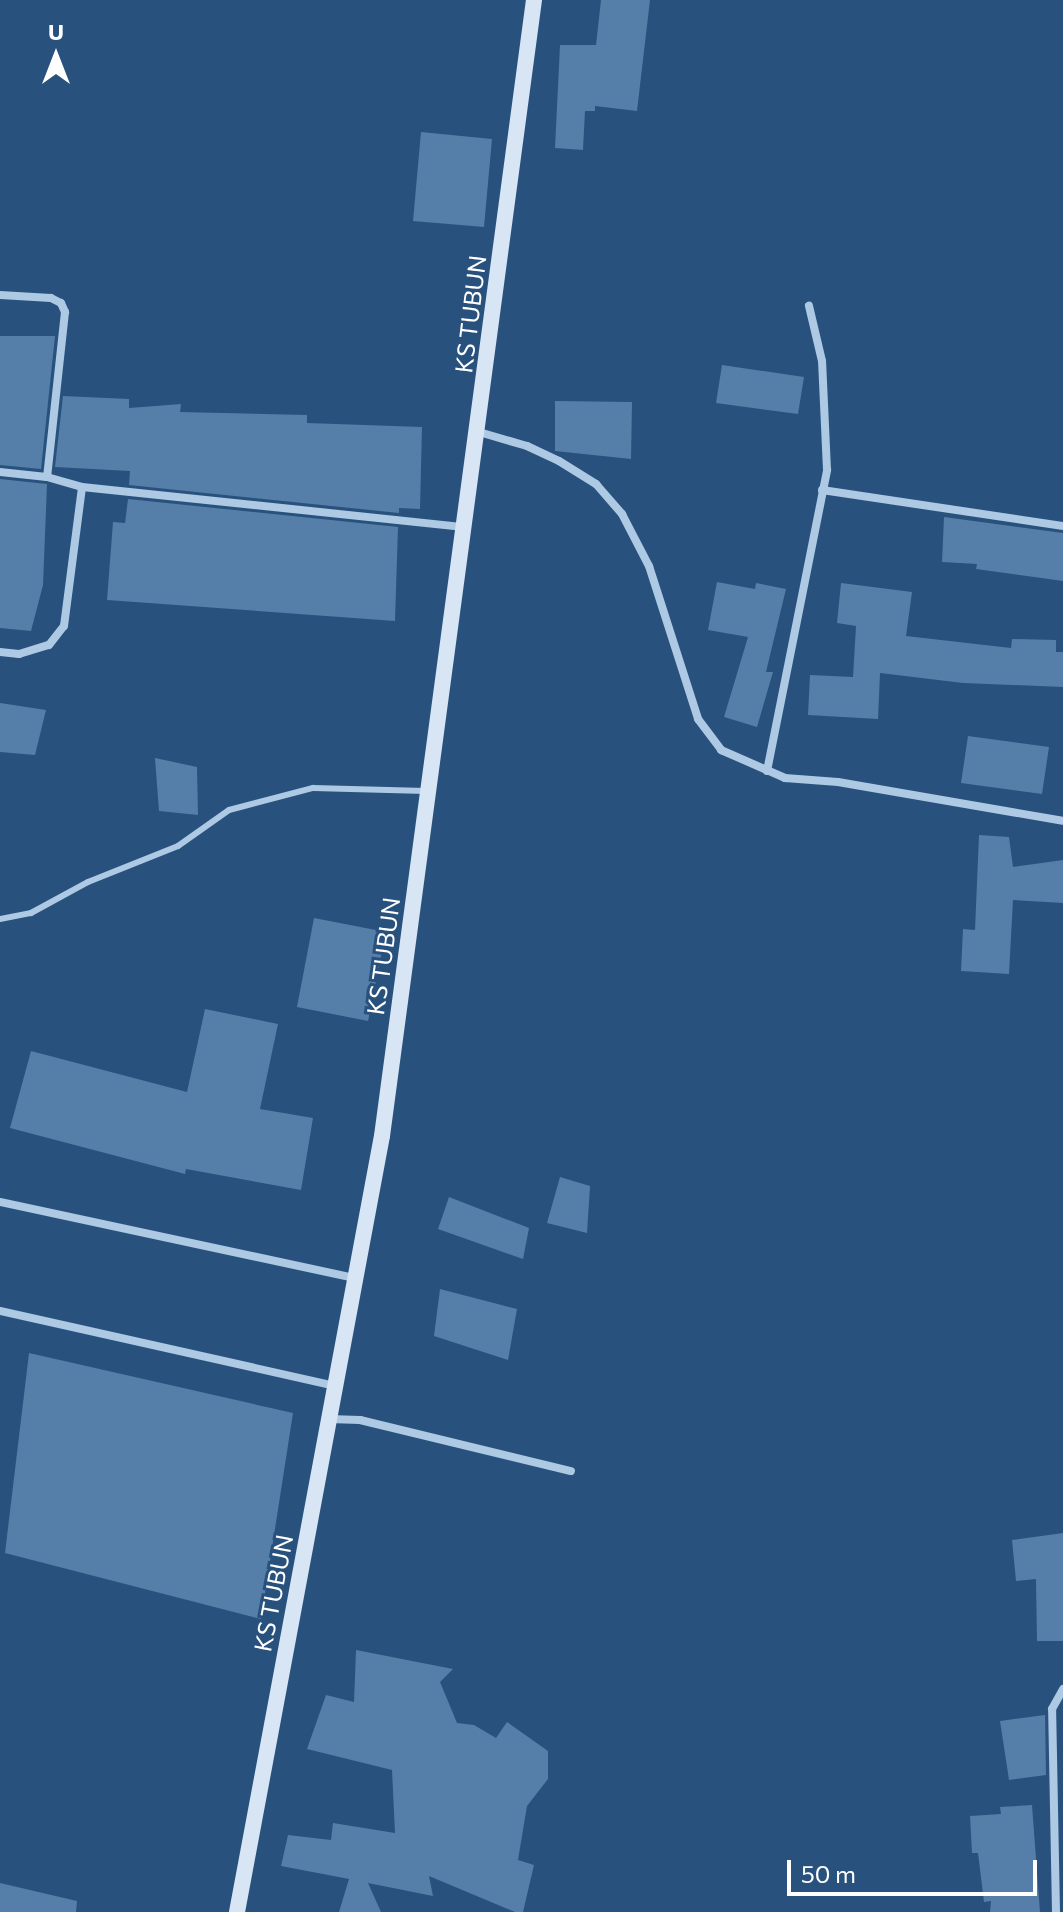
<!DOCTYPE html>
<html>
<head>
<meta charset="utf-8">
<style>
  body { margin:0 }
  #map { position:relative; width:1063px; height:1912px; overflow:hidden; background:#28527d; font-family:Commissioner,sans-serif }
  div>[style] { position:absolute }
  .building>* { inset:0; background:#557ea8 }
  .service>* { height:6px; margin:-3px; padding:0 3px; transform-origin:3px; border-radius:3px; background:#aec9e4 }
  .minor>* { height:8px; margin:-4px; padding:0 4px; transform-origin:4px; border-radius:4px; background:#aec9e4 }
  .secondary>* { height:16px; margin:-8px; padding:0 8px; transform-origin:8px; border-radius:8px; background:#d7e5f5 }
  span { translate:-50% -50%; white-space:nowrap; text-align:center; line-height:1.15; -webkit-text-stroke:6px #28527d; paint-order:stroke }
  .street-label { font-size:24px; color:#fff }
  .north { position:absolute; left:16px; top:16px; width:80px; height:80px; -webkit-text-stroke:6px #28527d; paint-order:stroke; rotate:0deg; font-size:22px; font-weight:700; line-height:32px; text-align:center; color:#fff }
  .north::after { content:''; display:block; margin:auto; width:28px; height:36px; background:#fff; clip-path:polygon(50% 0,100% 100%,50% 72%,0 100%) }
  .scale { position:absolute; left:787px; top:1860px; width:250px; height:36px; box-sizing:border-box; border:4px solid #fff; border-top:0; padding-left:10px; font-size:24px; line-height:28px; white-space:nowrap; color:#fff; -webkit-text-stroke:6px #28527d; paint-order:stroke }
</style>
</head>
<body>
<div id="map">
  <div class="building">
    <div style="clip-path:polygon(601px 0,650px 0,637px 111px,595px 106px,595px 111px,585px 111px,583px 150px,555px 148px,560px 45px,596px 45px)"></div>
    <div style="clip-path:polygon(421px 132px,492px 139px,484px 227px,413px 221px)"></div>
    <div style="clip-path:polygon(0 336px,55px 336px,41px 469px,0 465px)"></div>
    <div style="clip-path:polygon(722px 365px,804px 377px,798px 414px,716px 403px)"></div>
    <div style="clip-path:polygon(63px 396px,129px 399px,129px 408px,181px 404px,180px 412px,307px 415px,307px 423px,422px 427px,420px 509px,399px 508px,399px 513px,129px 485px,130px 471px,55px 467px)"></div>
    <div style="clip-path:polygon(555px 401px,632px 402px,631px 459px,555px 451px)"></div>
    <div style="clip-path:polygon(0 479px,47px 484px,43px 585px,31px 631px,0 628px)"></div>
    <div style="clip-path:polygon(128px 499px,398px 527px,395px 621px,107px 600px,113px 522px,125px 523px)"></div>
    <div style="clip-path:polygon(944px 517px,1063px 533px,1063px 581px,976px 569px,977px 564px,942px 562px)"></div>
    <div style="clip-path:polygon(717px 582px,755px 589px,756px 583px,786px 589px,766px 672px,773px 672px,757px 727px,724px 717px,748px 637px,708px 630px)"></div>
    <div style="clip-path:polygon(841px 583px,912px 592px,906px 636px,1011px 648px,1012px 639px,1056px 640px,1056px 652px,1063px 652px,1063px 687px,963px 683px,880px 673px,878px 719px,808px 715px,810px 675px,853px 677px,856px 626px,837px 623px)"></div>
    <div style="clip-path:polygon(0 703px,46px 710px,35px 755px,0 752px)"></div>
    <div style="clip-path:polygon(968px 736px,1049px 747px,1042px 794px,961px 783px)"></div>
    <div style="clip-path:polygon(155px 758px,197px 767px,198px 815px,159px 811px)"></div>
    <div style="clip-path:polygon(979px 835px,1009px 837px,1013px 867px,1063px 860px,1063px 903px,1013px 900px,1009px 974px,961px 971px,963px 929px,975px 930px)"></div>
    <div style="clip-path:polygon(314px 918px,386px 932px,368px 1021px,297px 1007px)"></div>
    <div style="clip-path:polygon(205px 1009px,278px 1024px,260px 1109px,313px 1118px,301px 1190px,186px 1169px,185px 1174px,10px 1128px,31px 1051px,187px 1092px)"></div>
    <div style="clip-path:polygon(560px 1177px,590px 1186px,587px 1233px,547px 1223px)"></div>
    <div style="clip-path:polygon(449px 1197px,529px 1228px,523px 1259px,438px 1229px)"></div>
    <div style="clip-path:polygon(440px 1289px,517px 1309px,508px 1360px,434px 1336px)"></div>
    <div style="clip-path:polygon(29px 1353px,293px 1413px,261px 1619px,5px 1553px)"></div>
    <div style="clip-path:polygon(1063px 1533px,1063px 1641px,1037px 1641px,1036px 1579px,1016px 1581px,1012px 1540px)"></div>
    <div style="clip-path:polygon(356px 1650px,453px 1669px,440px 1682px,457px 1723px,474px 1725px,496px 1738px,507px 1722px,548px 1751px,548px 1779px,527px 1806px,518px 1860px,534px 1865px,523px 1912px,515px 1912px,429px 1876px,433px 1896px,368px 1883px,381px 1912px,339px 1912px,349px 1879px,281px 1866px,288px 1835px,331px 1840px,333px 1823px,395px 1833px,392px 1770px,307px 1749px,326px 1695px,354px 1702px)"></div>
    <div style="clip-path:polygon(1045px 1715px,1046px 1775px,1009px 1780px,1000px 1721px)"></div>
    <div style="clip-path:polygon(1032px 1805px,1040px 1912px,990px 1912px,991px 1901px,984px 1902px,978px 1853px,972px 1853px,970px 1816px,1001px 1814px,1000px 1807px)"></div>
    <div style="clip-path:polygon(0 1883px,77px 1901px,76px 1912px,0 1912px)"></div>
  </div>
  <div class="service">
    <div style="left:0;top:919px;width:32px;rotate:-11deg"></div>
    <div style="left:31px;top:913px;width:65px;rotate:-28.5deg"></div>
    <div style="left:88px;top:882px;width:97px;rotate:-21.8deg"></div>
    <div style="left:178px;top:846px;width:62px;rotate:-35.2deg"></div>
    <div style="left:229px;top:810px;width:87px;rotate:-14.7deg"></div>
    <div style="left:313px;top:788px;width:113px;rotate:1.5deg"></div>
  </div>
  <div class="minor">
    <div style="left:0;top:295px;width:51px;rotate:3.4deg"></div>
    <div style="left:51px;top:298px;width:11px;rotate:27deg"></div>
    <div style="left:61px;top:303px;width:10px;rotate:66deg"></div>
    <div style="left:65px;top:312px;width:166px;rotate:96.2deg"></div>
    <div style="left:479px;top:432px;width:50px;rotate:16.3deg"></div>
    <div style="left:527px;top:446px;width:35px;rotate:25deg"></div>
    <div style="left:559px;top:461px;width:44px;rotate:31.9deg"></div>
    <div style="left:596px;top:484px;width:40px;rotate:49deg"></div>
    <div style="left:622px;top:514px;width:59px;rotate:62.6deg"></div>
    <div style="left:649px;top:566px;width:161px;rotate:72.2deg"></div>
    <div style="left:698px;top:719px;width:39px;rotate:53deg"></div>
    <div style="left:721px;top:750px;width:70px;rotate:23.6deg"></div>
    <div style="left:785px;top:778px;width:53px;rotate:4.3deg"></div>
    <div style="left:838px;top:782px;width:228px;rotate:9.8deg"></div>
    <div style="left:0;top:472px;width:47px;rotate:6.1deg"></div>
    <div style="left:47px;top:477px;width:36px;rotate:16deg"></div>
    <div style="left:822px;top:490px;width:244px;rotate:8.5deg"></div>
    <div style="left:0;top:652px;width:19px;rotate:6deg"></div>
    <div style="left:19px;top:654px;width:31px;rotate:-17deg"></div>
    <div style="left:49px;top:645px;width:24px;rotate:-52deg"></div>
    <div style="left:64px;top:626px;width:140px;rotate:-82.6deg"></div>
    <div style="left:82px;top:487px;width:384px;rotate:6deg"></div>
    <div style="left:767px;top:771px;width:307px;rotate:-78.7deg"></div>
    <div style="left:827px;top:470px;width:109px;rotate:-92.6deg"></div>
    <div style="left:822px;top:361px;width:57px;rotate:-103.3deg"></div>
    <div style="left:0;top:1202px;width:363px;rotate:12.1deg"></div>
    <div style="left:0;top:1311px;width:343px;rotate:12.6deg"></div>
    <div style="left:329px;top:1419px;width:31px;rotate:2deg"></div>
    <div style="left:360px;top:1420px;width:217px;rotate:13.6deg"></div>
    <div style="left:1056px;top:1912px;width:203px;rotate:-91.1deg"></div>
    <div style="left:1052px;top:1709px;width:23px;rotate:-61deg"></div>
  </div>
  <div class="secondary">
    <div style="left:237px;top:1912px;width:789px;rotate:-79.42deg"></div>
    <div style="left:382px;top:1136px;width:1146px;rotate:-82.38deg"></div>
  </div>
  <div class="street-label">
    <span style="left:470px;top:314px;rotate:-83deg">KS TUBUN</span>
    <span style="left:383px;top:956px;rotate:-82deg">KS TUBUN</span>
    <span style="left:273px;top:1593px;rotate:-79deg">KS TUBUN</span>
  </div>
  <div class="north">U</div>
  <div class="scale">50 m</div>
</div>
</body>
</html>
